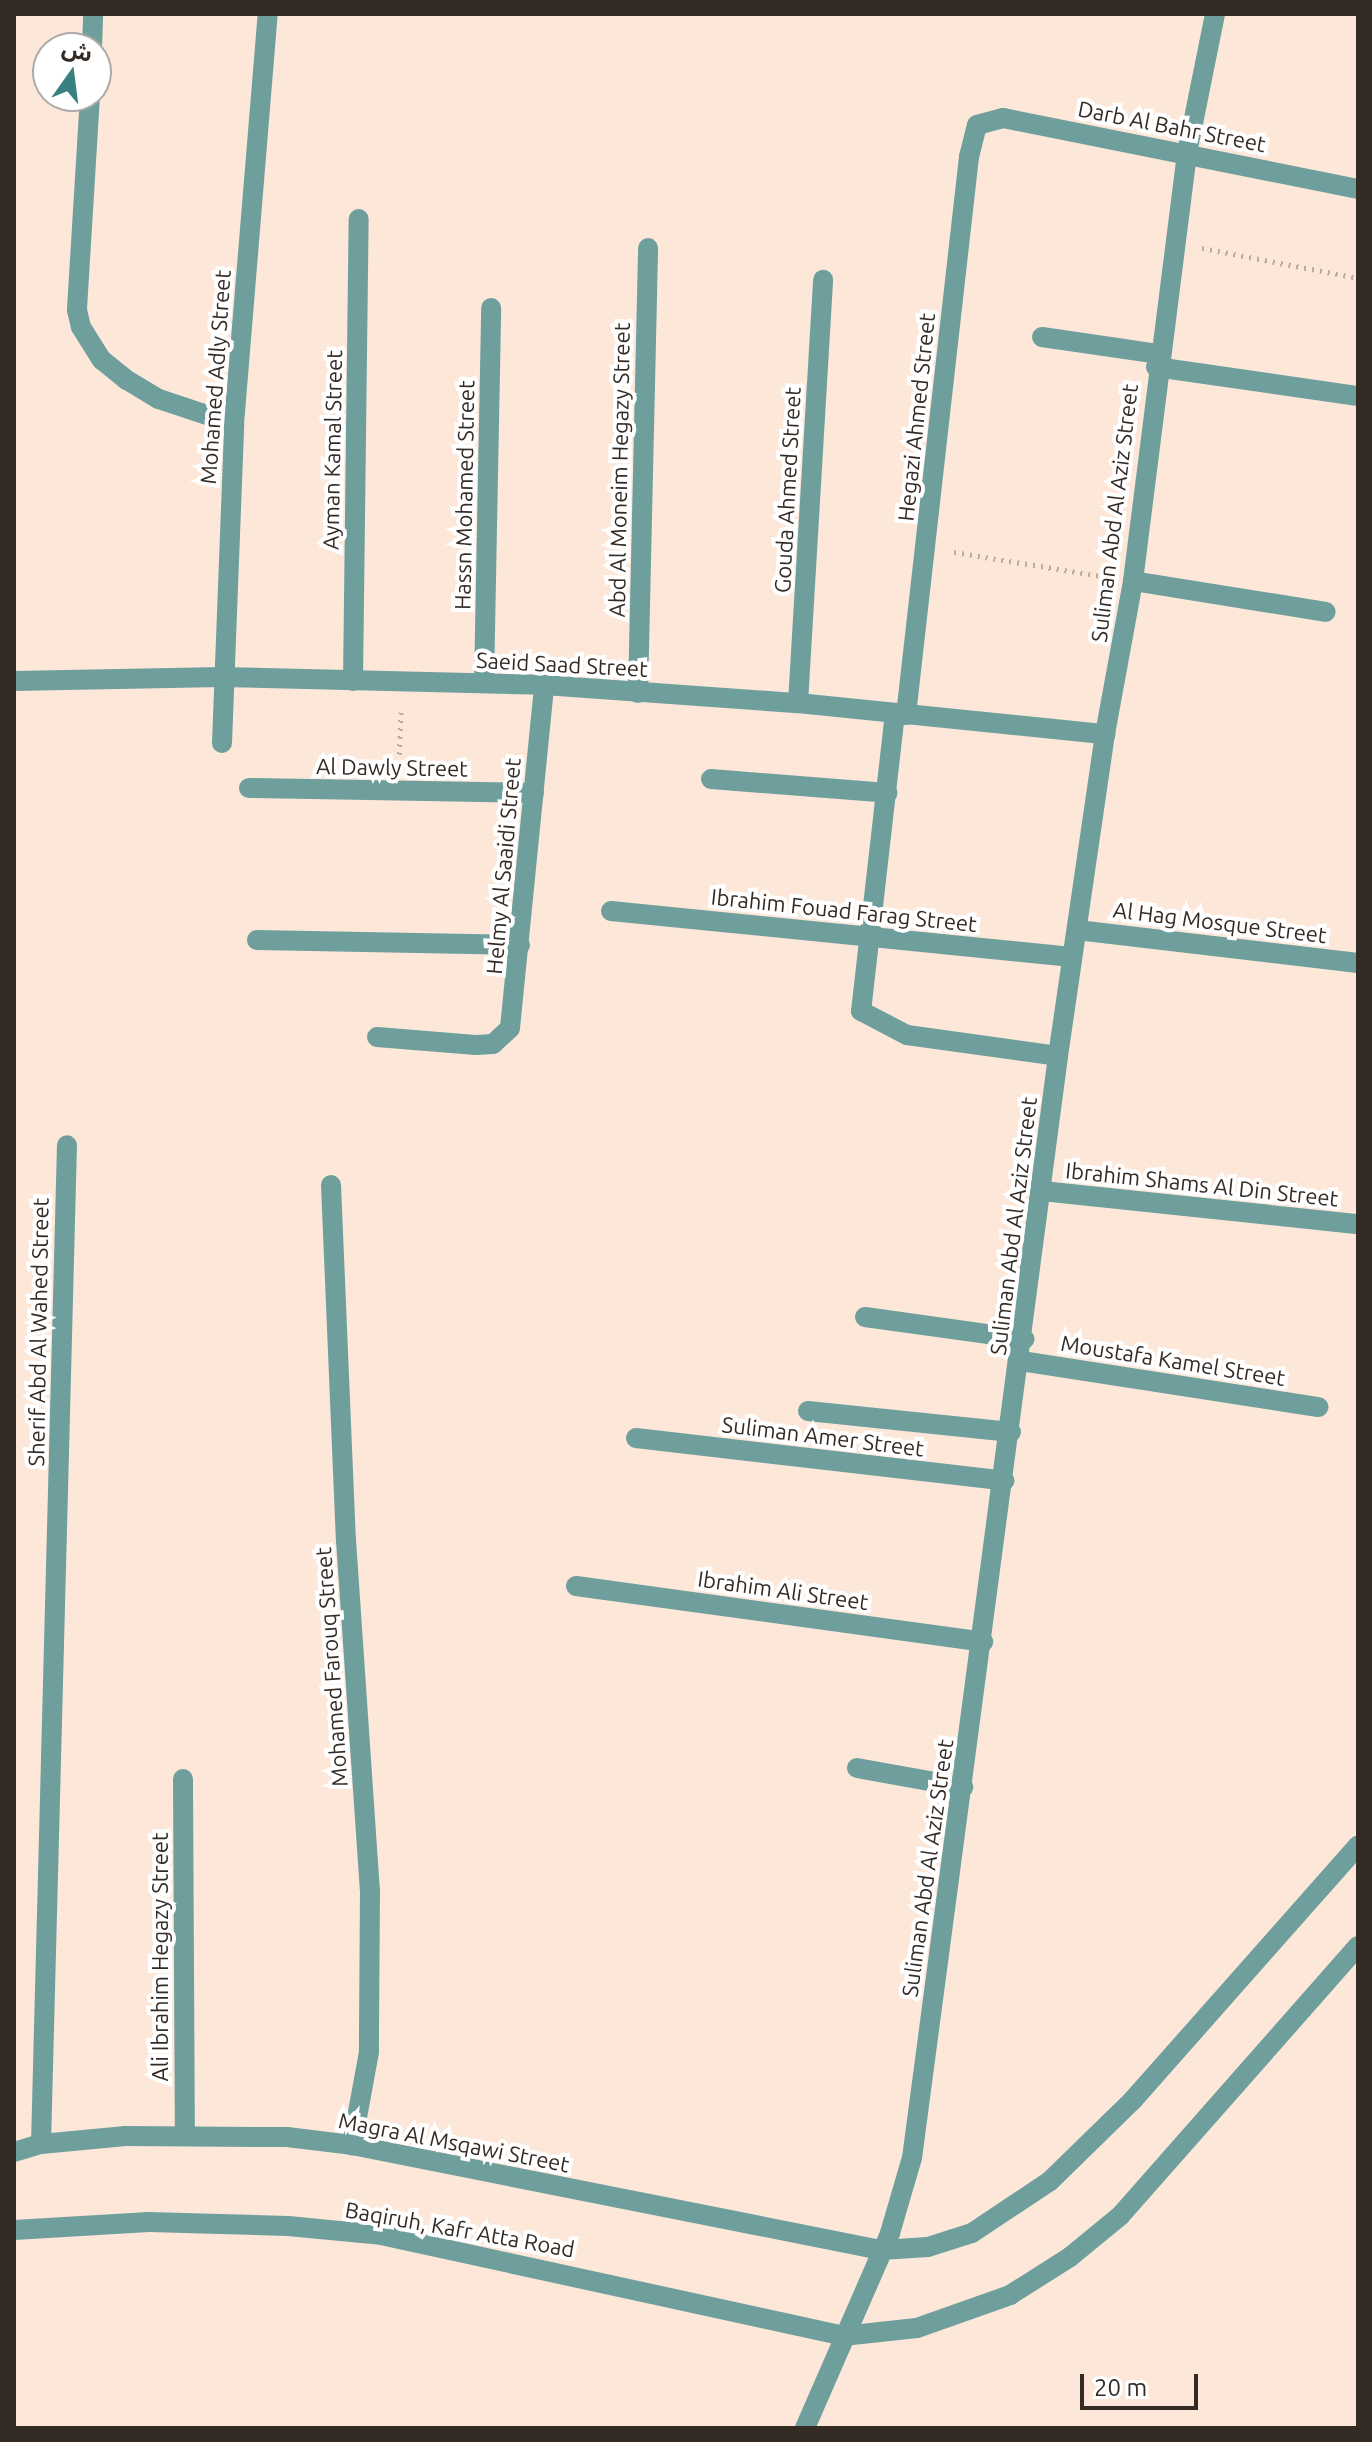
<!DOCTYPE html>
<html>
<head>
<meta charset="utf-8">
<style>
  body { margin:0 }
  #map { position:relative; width:1372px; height:2442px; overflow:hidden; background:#fce7d9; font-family:Ubuntu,"Noto Sans Arabic",sans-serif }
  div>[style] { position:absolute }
  .path>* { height:5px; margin-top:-2.5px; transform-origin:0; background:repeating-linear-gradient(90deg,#bcab9f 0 2px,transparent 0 8px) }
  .minor>* { height:20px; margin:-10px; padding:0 10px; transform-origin:10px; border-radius:10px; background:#6e9f9d }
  span { translate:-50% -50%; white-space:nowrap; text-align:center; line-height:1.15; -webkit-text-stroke:8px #fff; paint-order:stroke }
  .street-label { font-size:22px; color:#352b25 }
  .frame { position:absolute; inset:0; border:16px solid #352b25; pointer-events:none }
  .north { position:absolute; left:32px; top:32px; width:80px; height:80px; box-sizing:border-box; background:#fff; border:2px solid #aeaaa8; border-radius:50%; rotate:14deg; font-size:22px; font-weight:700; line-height:32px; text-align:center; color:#352b25 }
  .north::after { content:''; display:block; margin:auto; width:28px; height:36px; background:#398180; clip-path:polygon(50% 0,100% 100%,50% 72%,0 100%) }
  .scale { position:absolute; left:1080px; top:2374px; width:118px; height:36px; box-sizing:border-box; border:4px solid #352b25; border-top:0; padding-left:10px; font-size:24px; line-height:28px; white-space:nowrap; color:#352b25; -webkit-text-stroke:6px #fff; paint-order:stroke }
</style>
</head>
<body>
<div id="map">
  <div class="path">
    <div style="left:1202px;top:248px;width:159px;rotate:10.9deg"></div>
    <div style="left:954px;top:552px;width:154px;rotate:9.3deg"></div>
    <div style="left:399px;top:762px;width:50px;rotate:-87.7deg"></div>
  </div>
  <div class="minor">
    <div style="left:92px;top:48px;width:34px;rotate:-88deg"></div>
    <div style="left:90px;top:96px;width:214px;rotate:93.5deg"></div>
    <div style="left:77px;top:310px;width:17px;rotate:77deg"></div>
    <div style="left:81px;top:327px;width:39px;rotate:58deg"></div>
    <div style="left:102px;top:360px;width:32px;rotate:39deg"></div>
    <div style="left:127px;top:380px;width:37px;rotate:31deg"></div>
    <div style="left:159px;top:399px;width:79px;rotate:18.4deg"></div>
    <div style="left:1042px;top:337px;width:117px;rotate:8.3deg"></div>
    <div style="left:1156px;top:367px;width:204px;rotate:8.2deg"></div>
    <div style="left:1133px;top:581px;width:195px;rotate:9.1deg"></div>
    <div style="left:14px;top:681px;width:208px;rotate:-1.1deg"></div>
    <div style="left:222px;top:677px;width:322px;rotate:1.4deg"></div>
    <div style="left:544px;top:685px;width:255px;rotate:4.1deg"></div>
    <div style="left:798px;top:703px;width:309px;rotate:5.8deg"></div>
    <div style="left:353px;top:681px;width:462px;rotate:-89.3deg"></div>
    <div style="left:484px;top:683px;width:375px;rotate:-88.9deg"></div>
    <div style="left:638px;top:693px;width:445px;rotate:-88.7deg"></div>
    <div style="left:798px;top:703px;width:424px;rotate:-86.6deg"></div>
    <div style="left:895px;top:713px;width:300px;rotate:96.5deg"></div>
    <div style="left:861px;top:1011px;width:52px;rotate:27.6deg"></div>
    <div style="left:907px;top:1035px;width:152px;rotate:7.9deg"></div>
    <div style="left:906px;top:715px;width:562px;rotate:-83.56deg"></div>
    <div style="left:969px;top:157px;width:33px;rotate:-76deg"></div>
    <div style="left:977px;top:125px;width:27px;rotate:-15deg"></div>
    <div style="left:1003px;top:118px;width:362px;rotate:11.3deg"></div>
    <div style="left:222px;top:743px;width:319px;rotate:-87.8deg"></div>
    <div style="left:234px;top:424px;width:411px;rotate:-85.3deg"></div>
    <div style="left:711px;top:779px;width:177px;rotate:4.5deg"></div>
    <div style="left:249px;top:788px;width:285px;rotate:1deg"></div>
    <div style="left:611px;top:911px;width:463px;rotate:5.7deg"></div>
    <div style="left:1077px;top:930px;width:283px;rotate:6.7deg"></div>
    <div style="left:257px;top:940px;width:263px;rotate:1.1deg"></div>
    <div style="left:377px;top:1037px;width:99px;rotate:4.6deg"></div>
    <div style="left:476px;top:1045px;width:17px;rotate:-3deg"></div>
    <div style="left:493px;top:1044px;width:23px;rotate:-43deg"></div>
    <div style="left:510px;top:1028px;width:345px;rotate:-84.3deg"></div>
    <div style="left:331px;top:1185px;width:355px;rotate:87.6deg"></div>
    <div style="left:346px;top:1540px;width:351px;rotate:86.1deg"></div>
    <div style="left:370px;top:1890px;width:162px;rotate:90.4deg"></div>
    <div style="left:369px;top:2052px;width:95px;rotate:100.4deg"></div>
    <div style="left:1042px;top:1191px;width:318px;rotate:6deg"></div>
    <div style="left:865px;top:1317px;width:161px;rotate:7.9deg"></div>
    <div style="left:1021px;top:1361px;width:301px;rotate:8.8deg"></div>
    <div style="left:808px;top:1411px;width:204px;rotate:5.9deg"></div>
    <div style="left:636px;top:1438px;width:371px;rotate:6.6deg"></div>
    <div style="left:576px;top:1586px;width:411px;rotate:7.8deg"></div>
    <div style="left:857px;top:1768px;width:108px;rotate:10.2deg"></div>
    <div style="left:183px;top:1779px;width:355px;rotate:89.7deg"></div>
    <div style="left:41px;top:2144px;width:999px;rotate:-88.51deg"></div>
    <div style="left:14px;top:2152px;width:28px;rotate:-17deg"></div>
    <div style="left:41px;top:2144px;width:85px;rotate:-5.4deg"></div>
    <div style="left:126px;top:2136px;width:161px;rotate:0.4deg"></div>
    <div style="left:287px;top:2137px;width:65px;rotate:7deg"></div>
    <div style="left:352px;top:2145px;width:539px;rotate:11.23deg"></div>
    <div style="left:881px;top:2250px;width:47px;rotate:-3.7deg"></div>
    <div style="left:928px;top:2247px;width:46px;rotate:-17.7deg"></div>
    <div style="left:972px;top:2233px;width:94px;rotate:-33.7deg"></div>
    <div style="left:1050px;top:2181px;width:115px;rotate:-44.3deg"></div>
    <div style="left:1132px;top:2101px;width:341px;rotate:-48.5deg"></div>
    <div style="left:14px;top:2230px;width:135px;rotate:-3.4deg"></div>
    <div style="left:149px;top:2222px;width:139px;rotate:1.6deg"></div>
    <div style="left:288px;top:2226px;width:93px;rotate:5.5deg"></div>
    <div style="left:381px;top:2235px;width:473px;rotate:12.3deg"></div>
    <div style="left:843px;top:2336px;width:74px;rotate:-6.2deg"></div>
    <div style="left:917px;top:2328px;width:99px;rotate:-19.5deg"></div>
    <div style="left:1010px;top:2295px;width:71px;rotate:-32.3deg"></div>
    <div style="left:1070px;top:2257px;width:65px;rotate:-39.4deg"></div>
    <div style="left:1120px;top:2216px;width:360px;rotate:-48.6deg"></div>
    <div style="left:805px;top:2428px;width:213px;rotate:-66.4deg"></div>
    <div style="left:890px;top:2233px;width:78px;rotate:-73.7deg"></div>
    <div style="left:912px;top:2158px;width:1112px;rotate:-82.45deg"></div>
    <div style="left:1058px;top:1056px;width:325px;rotate:-81.7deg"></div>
    <div style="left:1105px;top:734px;width:156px;rotate:-79.6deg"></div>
    <div style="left:1133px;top:581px;width:431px;rotate:-82.8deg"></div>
    <div style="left:1187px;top:153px;width:142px;rotate:-78.6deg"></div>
  </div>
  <div class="street-label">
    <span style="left:1172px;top:126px;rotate:11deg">Darb Al Bahr Street</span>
    <span style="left:215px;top:377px;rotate:-86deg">Mohamed Adly Street</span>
    <span style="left:916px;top:417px;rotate:-84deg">Hegazi Ahmed Street</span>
    <span style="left:332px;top:450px;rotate:-89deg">Ayman Kamal Street</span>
    <span style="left:619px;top:470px;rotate:-89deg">Abd Al Moneim Hegazy Street</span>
    <span style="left:787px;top:490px;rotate:-87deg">Gouda Ahmed Street</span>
    <span style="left:464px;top:495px;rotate:-89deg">Hassn Mohamed Street</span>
    <span style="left:1114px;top:513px;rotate:-83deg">Suliman Abd Al Aziz Street</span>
    <span style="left:562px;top:664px;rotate:3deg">Saeid Saad Street</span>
    <span style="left:392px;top:767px;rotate:1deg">Al Dawly Street</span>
    <span style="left:503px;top:866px;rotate:-85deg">Helmy Al Saaidi Street</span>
    <span style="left:844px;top:910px;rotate:6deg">Ibrahim Fouad Farag Street</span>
    <span style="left:1220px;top:922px;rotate:7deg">Al Hag Mosque Street</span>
    <span style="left:1202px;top:1184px;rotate:6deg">Ibrahim Shams Al Din Street</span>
    <span style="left:1013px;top:1226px;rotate:-83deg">Suliman Abd Al Aziz Street</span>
    <span style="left:38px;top:1332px;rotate:-89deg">Sherif Abd Al Wahed Street</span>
    <span style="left:1173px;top:1360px;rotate:9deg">Moustafa Kamel Street</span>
    <span style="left:823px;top:1436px;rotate:7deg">Suliman Amer Street</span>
    <span style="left:783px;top:1590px;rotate:8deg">Ibrahim Ali Street</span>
    <span style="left:331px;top:1667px;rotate:-94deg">Mohamed Farouq Street</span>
    <span style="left:927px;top:1868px;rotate:-82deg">Suliman Abd Al Aziz Street</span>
    <span style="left:160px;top:1957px;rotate:-90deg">Ali Ibrahim Hegazy Street</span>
    <span style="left:454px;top:2142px;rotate:11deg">Magra Al Msqawi Street</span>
    <span style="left:460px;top:2229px;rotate:10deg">Baqiruh, Kafr Atta Road</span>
  </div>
  <div class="frame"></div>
  <div class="north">ش</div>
  <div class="scale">20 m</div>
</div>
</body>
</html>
